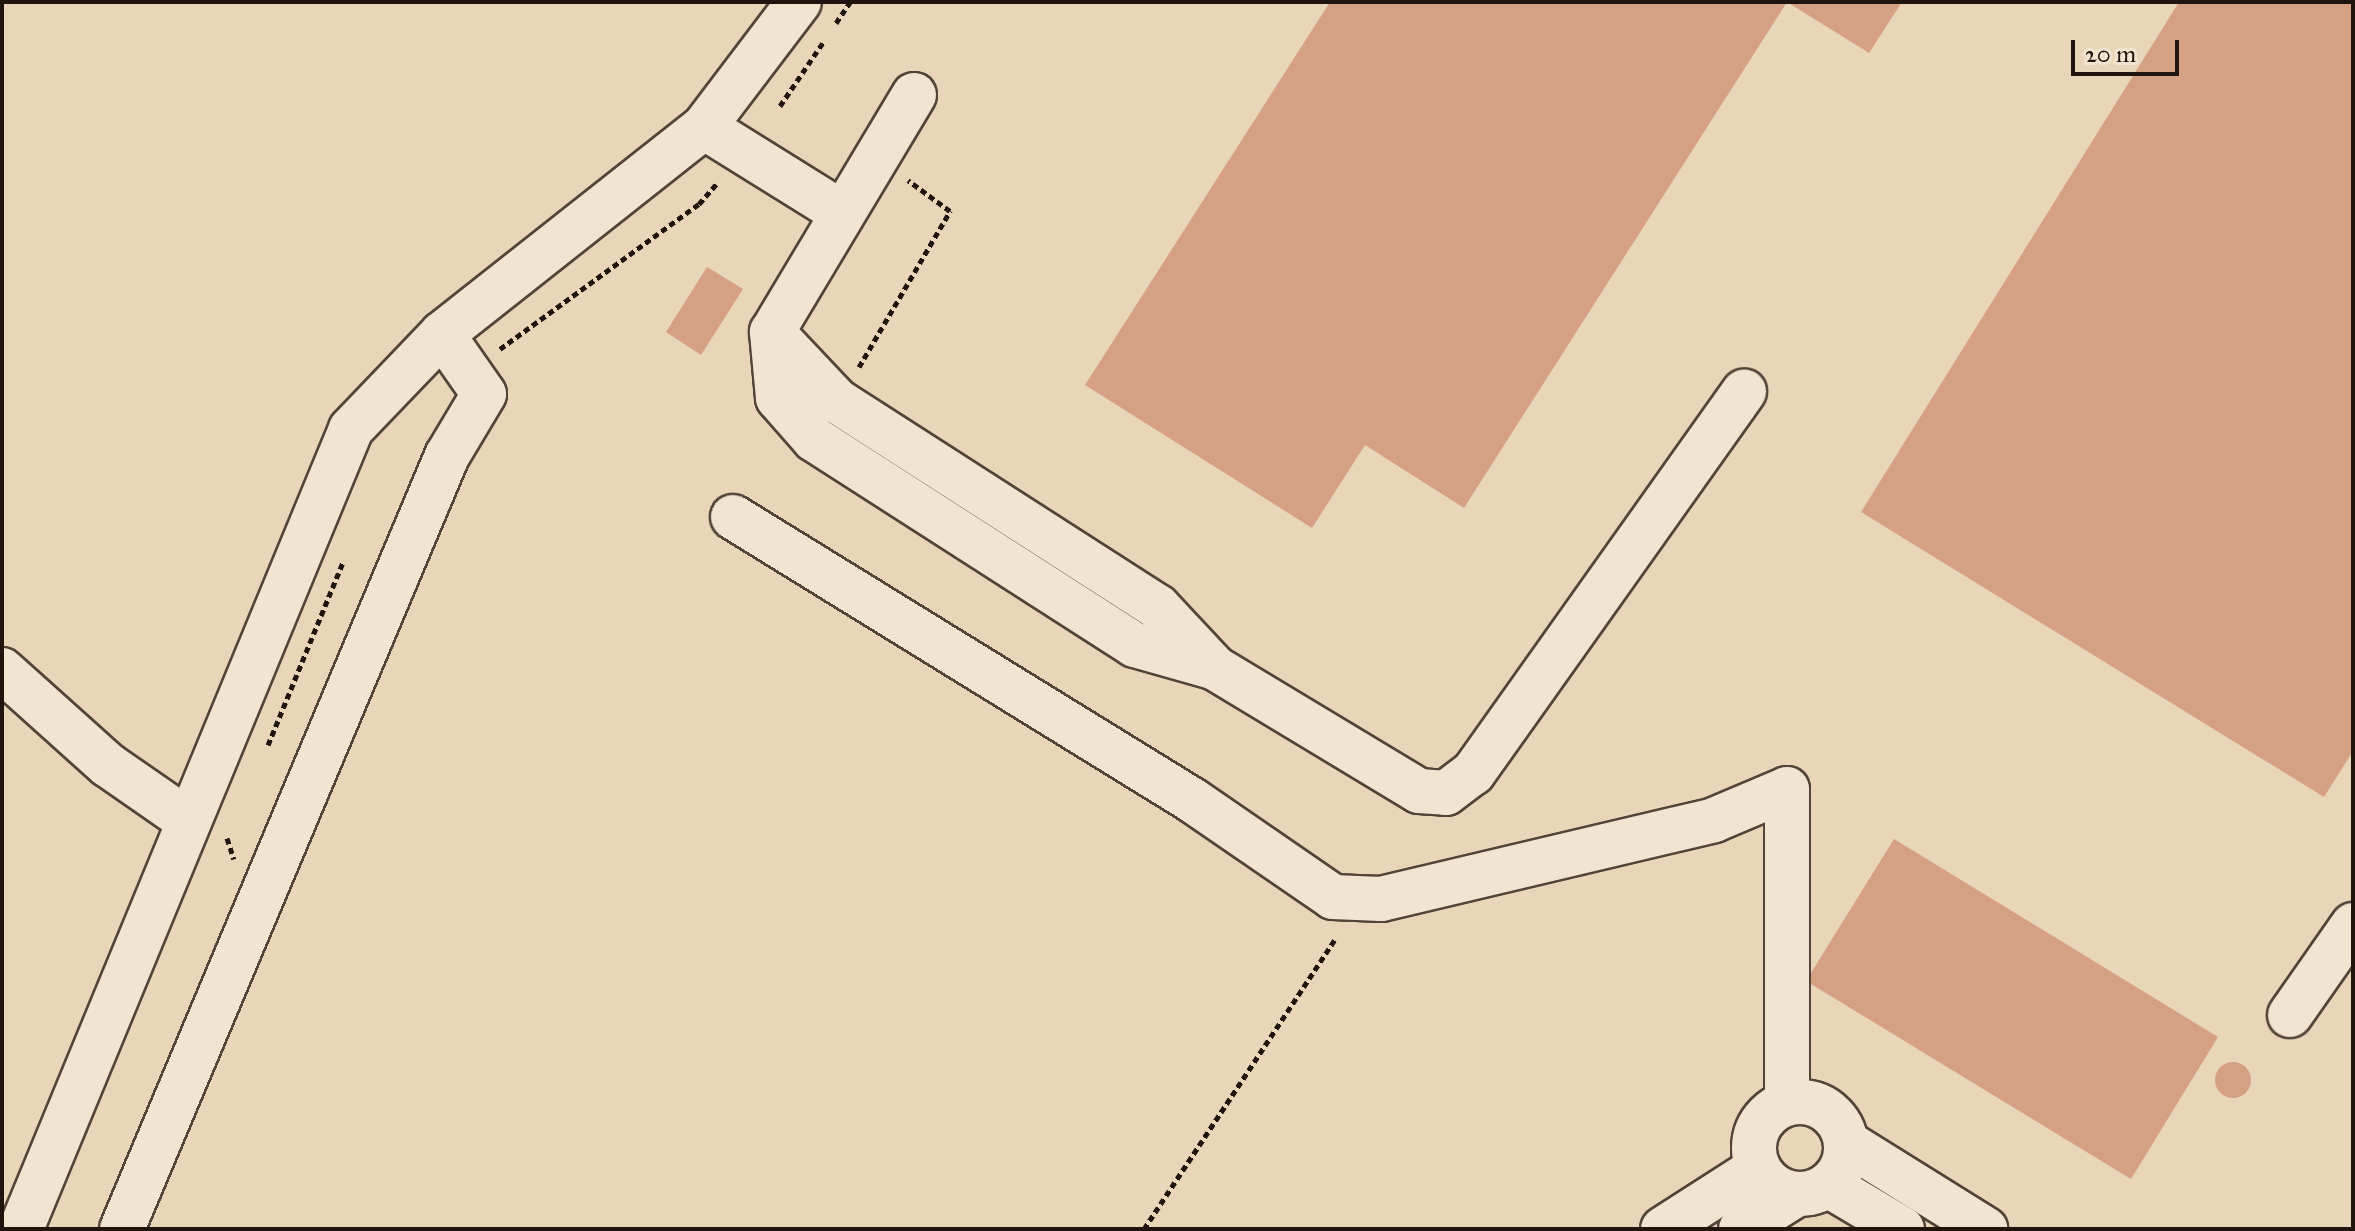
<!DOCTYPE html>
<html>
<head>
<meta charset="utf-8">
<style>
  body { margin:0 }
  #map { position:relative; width:2355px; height:1231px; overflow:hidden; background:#e9d5b8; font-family:"IM FELL Great Primer",serif }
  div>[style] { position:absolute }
  .building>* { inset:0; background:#d5a084 }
  .round { border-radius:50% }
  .path>* { height:5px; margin-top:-2.5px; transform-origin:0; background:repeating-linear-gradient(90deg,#20150e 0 6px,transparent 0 10px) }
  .roads { filter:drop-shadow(2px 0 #524538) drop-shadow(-2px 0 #524538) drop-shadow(0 2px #524538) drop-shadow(0 -2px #524538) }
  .minor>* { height:44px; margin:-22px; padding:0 22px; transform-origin:22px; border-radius:22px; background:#f1e4d1 }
  .minor>.ring { margin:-22px; padding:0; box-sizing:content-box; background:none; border:44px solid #f1e4d1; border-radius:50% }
  span { translate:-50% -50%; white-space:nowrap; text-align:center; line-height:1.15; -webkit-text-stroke:8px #f1e4d1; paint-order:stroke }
  .frame { position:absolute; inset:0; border:4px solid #20150e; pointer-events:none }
  .scale { position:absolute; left:2071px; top:40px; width:108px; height:36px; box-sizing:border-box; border:4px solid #20150e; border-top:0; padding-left:10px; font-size:24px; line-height:28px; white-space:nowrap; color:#20150e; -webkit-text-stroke:6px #f1e4d1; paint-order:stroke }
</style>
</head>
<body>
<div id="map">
  <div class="building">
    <div style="clip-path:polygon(1330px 2px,1902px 2px,1869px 53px,1787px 2px,1464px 508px,1365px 445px,1312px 528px,1085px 385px)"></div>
    <div style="clip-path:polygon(2179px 2px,2353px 2px,2353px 751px,2324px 797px,1861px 512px)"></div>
    <div style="clip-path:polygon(707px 267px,743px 289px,701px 355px,666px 332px)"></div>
    <div style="clip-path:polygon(1894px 839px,2218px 1037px,2131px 1179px,1806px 981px)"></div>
    <div class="round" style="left:2215px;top:1062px;width:36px;height:36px"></div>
  </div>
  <div class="path">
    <div style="left:836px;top:23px;width:25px;rotate:-56deg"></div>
    <div style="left:780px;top:106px;width:78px;rotate:-55.9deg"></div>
    <div style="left:500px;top:349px;width:246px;rotate:-36.1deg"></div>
    <div style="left:699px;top:204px;width:28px;rotate:-49deg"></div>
    <div style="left:859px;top:367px;width:181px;rotate:-59.7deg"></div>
    <div style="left:950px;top:211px;width:52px;rotate:-143.6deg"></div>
    <div style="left:268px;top:745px;width:198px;rotate:-67.7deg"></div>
    <div style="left:227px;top:838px;width:22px;rotate:72deg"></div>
    <div style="left:1144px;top:1229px;width:349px;rotate:-56.6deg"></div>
  </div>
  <div class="roads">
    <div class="minor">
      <div style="left:914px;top:95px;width:276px;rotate:120.9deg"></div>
      <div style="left:772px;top:332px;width:66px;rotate:84.8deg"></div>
      <div style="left:778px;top:398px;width:55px;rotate:48.7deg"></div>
      <div style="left:814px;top:439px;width:381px;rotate:32.7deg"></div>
      <div style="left:1135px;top:645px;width:81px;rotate:15.8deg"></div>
      <div style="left:704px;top:127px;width:163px;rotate:31.9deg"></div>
      <div style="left:772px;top:332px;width:95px;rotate:46.7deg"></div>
      <div style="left:837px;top:401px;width:381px;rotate:32.7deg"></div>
      <div style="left:1158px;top:607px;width:83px;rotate:46.9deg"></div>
      <div style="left:1215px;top:668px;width:238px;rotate:31.1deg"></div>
      <div style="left:1419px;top:791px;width:27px;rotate:4deg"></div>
      <div style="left:1446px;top:793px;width:34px;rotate:-37deg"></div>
      <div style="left:1473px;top:773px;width:468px;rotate:-54.6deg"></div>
      <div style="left:733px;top:517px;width:539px;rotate:31.66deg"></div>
      <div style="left:1192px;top:800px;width:171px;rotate:34.5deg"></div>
      <div style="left:1333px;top:897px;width:48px;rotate:2.4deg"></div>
      <div style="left:1381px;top:899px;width:342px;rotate:-13.3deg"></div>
      <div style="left:1714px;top:820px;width:79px;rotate:-23deg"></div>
      <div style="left:1787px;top:789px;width:314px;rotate:90deg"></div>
      <div style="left:2px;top:670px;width:142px;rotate:41.9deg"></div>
      <div style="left:108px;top:765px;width:98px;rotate:34.7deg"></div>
      <div style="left:2290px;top:1015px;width:110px;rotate:-55deg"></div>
      <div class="ring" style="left:1754px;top:1102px;width:48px;height:48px"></div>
      <div style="left:1847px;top:1143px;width:163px;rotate:31.9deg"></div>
      <div style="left:1828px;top:1185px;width:86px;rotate:30.7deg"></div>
      <div style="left:21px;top:1229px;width:865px;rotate:-67.58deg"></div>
      <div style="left:351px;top:429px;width:132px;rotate:-46.2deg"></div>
      <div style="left:442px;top:334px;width:334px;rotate:-38.3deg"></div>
      <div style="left:704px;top:127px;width:157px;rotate:-52.8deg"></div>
      <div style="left:122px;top:1229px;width:839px;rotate:-67.2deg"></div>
      <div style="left:447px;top:456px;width:72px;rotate:-59.2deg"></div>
      <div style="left:484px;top:394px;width:73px;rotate:-125deg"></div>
      <div style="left:1663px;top:1229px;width:113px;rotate:-32.7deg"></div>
      <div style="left:1741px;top:1229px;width:66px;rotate:-32deg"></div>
    </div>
  </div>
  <div class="frame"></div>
  <div class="scale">20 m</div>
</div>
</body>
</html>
